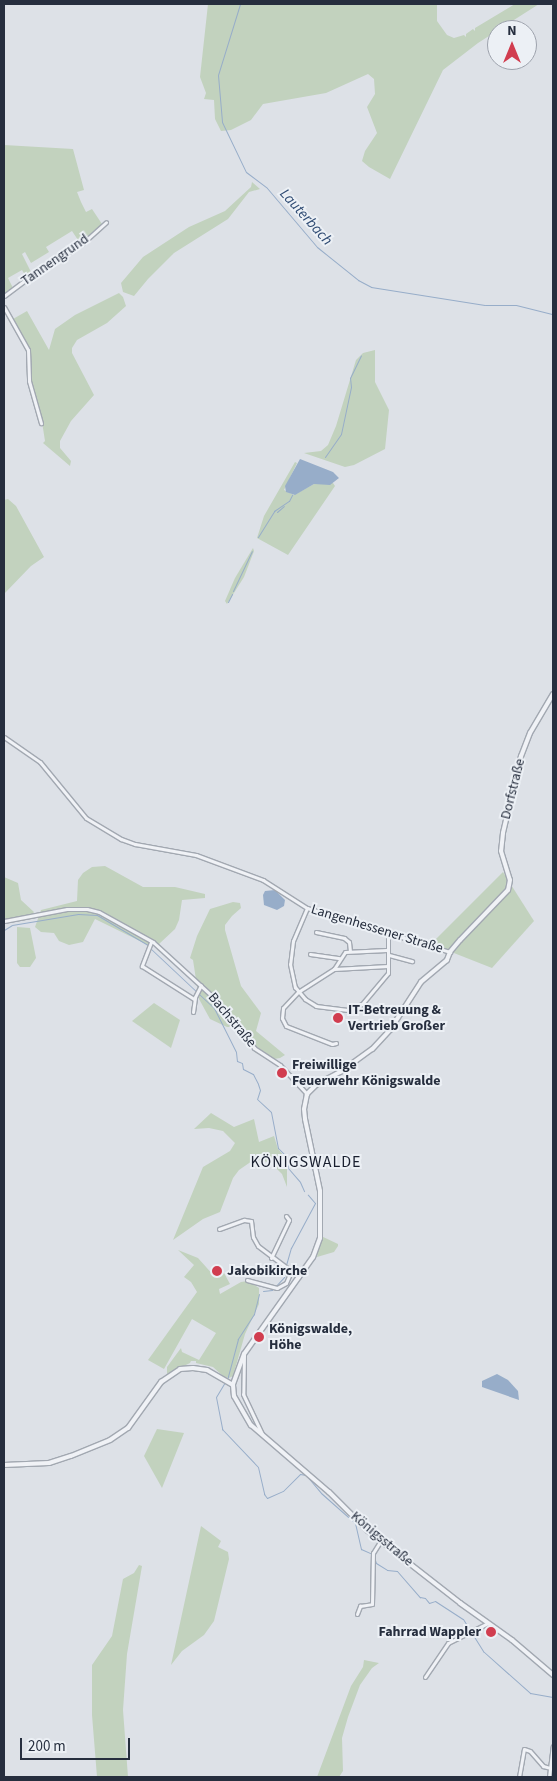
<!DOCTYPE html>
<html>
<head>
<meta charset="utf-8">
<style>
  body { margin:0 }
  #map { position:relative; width:557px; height:1781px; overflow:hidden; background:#dde1e7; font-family:"Source Sans 3",sans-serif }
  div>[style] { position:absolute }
  .green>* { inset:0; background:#c2d2be }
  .water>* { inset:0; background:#97adc9 }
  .stream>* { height:1px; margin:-0.5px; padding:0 0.5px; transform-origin:0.5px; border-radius:0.5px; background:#97adc9 }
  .roads { filter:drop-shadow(1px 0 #a2a8b1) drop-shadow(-1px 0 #a2a8b1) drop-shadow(0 1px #a2a8b1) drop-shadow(0 -1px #a2a8b1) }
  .minor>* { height:3px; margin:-1.5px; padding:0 1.5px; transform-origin:1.5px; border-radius:1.5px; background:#f0f2f6 }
  .tertiary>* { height:4px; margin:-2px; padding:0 2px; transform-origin:2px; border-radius:2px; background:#f0f2f6 }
  .dots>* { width:14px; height:14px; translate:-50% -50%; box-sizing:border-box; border:2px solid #ecf0f5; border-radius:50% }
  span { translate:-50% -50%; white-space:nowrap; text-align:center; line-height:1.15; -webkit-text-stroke:4px #ecf0f5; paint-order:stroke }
  .street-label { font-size:14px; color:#262e3e }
  .poi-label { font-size:14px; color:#262e3e; font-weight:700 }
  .left { translate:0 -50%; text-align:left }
  .right { translate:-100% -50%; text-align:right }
  .water-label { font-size:15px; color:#2f4b73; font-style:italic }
  .quarter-label { font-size:16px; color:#191f2f; letter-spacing:1px }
  .frame { position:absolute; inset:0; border:5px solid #262e3e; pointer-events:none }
  .north { position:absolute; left:487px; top:20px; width:50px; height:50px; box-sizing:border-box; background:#ecf0f5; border:1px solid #9da2ac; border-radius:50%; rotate:0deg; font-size:14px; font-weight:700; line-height:20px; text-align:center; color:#262e3e }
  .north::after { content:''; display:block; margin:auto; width:18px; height:22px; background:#d13d4f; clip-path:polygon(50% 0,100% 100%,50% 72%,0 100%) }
  .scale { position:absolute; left:20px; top:1738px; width:110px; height:22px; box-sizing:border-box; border:2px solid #262e3e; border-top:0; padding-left:6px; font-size:15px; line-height:18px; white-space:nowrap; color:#262e3e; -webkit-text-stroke:4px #ecf0f5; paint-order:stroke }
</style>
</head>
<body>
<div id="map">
  <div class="green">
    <div style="clip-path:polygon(208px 4px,437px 4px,437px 21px,447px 35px,454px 38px,464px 35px,466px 37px,466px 34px,473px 29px,475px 31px,475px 28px,515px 4px,539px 4px,478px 43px,443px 70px,390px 179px,369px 167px,362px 161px,365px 151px,377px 133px,367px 107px,375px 94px,374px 79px,368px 74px,326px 93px,263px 104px,251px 120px,231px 130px,221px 131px,215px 119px,214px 100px,204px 99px,206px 93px,200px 77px)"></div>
    <div style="clip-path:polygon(4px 145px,73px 149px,84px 190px,77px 192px,81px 202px,86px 212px,92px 209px,102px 224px,80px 243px,72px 231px,46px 247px,49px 252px,31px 263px,25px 252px,22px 254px,31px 272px,25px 275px,22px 270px,8px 278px,13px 288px,4px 294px)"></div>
    <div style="clip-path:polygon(252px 182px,260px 189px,249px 192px,228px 219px,174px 253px,148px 279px,134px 296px,123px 292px,121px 283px,143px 257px,189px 227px,225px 211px,251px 187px)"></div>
    <div style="clip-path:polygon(119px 293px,123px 297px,126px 306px,107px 323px,77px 340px,72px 348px,72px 353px,94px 395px,71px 421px,60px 441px,60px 448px,71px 461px,70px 466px,43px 443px,45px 441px,42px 422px,30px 377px,28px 348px,13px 319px,27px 311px,49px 350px,55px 329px,75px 315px)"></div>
    <div style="clip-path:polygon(375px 350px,375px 382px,389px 410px,385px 449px,354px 465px,345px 467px,304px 453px,321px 451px,328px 445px,336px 426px,356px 360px,363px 353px)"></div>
    <div style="clip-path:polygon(295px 462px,297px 463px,284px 490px,294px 495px,314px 484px,333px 483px,335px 486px,288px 555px,257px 538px,264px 516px)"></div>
    <div style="clip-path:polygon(8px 499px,16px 506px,44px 557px,31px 566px,4px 594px,4px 500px)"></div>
    <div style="clip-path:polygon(253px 548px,254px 551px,244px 577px,227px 604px,225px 601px,235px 578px)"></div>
    <div style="clip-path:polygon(105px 866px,143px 887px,175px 887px,205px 894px,205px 898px,182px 900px,179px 920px,175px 929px,159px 944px,148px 945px,95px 919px,83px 942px,69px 945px,59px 941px,54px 933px,41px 932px,35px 927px,41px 910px,77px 901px,78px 880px,83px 873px,92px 867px)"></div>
    <div style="clip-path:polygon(503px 872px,534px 921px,492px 968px,431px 944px)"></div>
    <div style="clip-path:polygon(4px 877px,18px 883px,21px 900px,34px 912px,30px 917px,4px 921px)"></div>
    <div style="clip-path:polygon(233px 902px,240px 903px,241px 908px,232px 916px,225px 925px,225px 930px,241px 986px,261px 1013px,256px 1031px,285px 1055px,280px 1058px,274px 1059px,256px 1053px,234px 1027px,227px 1027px,210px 1019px,199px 999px,193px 960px,190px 958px,197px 936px,210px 909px)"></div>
    <div style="clip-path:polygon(17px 927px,30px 928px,36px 958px,30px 967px,20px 967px,17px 963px)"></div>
    <div style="clip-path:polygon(154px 1003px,180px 1020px,171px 1048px,132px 1021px)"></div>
    <div style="clip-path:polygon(211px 1113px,234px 1127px,254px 1119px,259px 1142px,274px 1136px,278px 1149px,287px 1159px,287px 1187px,282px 1174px,272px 1164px,262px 1160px,252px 1161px,239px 1170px,233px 1178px,220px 1212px,203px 1219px,173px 1240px,203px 1167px,230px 1151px,235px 1143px,223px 1131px,209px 1128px,194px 1129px)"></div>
    <div style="clip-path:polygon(321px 1236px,338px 1244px,338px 1246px,334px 1252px,317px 1257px)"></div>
    <div style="clip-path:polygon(178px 1250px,198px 1258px,215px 1277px,224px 1273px,230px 1284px,219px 1289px,220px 1294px,241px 1282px,248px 1281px,259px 1288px,259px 1304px,245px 1334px,233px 1376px,229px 1378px,224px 1377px,213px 1367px,196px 1363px,196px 1361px,191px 1361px,190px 1363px,167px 1374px,167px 1367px,181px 1348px,182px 1352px,199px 1360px,216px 1333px,192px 1319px,164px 1369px,148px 1360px,197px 1292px,191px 1282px,184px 1277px,194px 1265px)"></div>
    <div style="clip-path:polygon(157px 1429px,184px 1433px,162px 1488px,144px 1456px)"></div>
    <div style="clip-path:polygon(201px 1526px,221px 1541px,218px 1547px,228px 1552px,229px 1559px,214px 1621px,204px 1635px,182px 1651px,171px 1665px)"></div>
    <div style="clip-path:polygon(139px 1565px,142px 1566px,127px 1654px,123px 1710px,128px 1777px,97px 1777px,92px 1715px,92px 1665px,112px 1636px,123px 1579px,134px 1573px)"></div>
    <div style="clip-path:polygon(364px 1660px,379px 1663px,372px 1668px,360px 1685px,348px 1717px,342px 1738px,343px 1771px,339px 1777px,317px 1777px,351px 1686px,363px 1667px)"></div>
  </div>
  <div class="water">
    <div style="clip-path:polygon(300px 459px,333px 472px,339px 478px,330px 485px,314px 484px,295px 495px,286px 492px,285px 486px)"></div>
    <div style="clip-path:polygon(275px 890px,285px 900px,284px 906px,277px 910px,264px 905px,263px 895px,265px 891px)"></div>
    <div style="clip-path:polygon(497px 1374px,508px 1380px,518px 1391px,519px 1400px,482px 1387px,482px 1381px)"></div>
  </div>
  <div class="stream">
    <div style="left:240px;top:4px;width:74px;rotate:107.2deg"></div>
    <div style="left:218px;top:75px;width:47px;rotate:85.1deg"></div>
    <div style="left:222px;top:122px;width:55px;rotate:64.4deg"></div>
    <div style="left:246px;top:172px;width:26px;rotate:37deg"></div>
    <div style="left:267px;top:188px;width:77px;rotate:49.7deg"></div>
    <div style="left:317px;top:247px;width:53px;rotate:38.8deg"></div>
    <div style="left:358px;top:280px;width:15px;rotate:28deg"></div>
    <div style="left:371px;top:287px;width:115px;rotate:9deg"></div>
    <div style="left:485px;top:305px;width:31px"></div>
    <div style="left:516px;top:305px;width:38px;rotate:14deg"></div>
    <div style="left:325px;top:457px;width:28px;rotate:-55deg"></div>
    <div style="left:341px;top:434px;width:48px;rotate:-78deg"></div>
    <div style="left:351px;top:387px;width:9px;rotate:-96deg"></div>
    <div style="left:350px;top:378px;width:25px;rotate:-64deg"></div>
    <div style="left:277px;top:512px;width:9px;rotate:-41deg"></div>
    <div style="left:258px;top:537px;width:31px;rotate:-58deg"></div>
    <div style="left:274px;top:511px;width:18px;rotate:-34deg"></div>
    <div style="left:289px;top:501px;width:7px;rotate:-63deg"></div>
    <div style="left:233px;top:591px;width:44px;rotate:-64.6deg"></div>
    <div style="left:228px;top:602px;width:9px;rotate:-63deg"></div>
    <div style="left:4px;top:930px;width:9px;rotate:-32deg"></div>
    <div style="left:12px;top:925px;width:67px;rotate:-9.5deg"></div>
    <div style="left:78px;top:914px;width:19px;rotate:3deg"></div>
    <div style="left:97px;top:915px;width:59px;rotate:30.5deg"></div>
    <div style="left:150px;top:948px;width:88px;rotate:43.2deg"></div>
    <div style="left:214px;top:1008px;width:49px;rotate:63.4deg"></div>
    <div style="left:236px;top:1052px;width:9px;rotate:84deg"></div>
    <div style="left:237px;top:1061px;width:5px;rotate:22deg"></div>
    <div style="left:242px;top:1063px;width:6px;rotate:81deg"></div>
    <div style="left:243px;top:1069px;width:11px;rotate:27deg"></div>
    <div style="left:253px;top:1074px;width:11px;rotate:63deg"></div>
    <div style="left:258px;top:1084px;width:6px;rotate:72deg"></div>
    <div style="left:260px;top:1090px;width:9px;rotate:108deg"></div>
    <div style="left:257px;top:1099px;width:19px;rotate:43deg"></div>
    <div style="left:271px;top:1112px;width:37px;rotate:79deg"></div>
    <div style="left:278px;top:1148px;width:14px;rotate:45deg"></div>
    <div style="left:288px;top:1158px;width:10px;rotate:90deg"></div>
    <div style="left:288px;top:1168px;width:18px;rotate:49deg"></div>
    <div style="left:300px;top:1182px;width:10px;rotate:66deg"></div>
    <div style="left:286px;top:1265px;width:18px;rotate:-74deg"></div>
    <div style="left:291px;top:1248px;width:51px;rotate:-61.9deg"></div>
    <div style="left:315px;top:1203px;width:11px;rotate:-131deg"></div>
    <div style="left:263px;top:1291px;width:9px;rotate:-6deg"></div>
    <div style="left:272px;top:1290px;width:18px;rotate:-47deg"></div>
    <div style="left:284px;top:1277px;width:7px;rotate:-82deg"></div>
    <div style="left:259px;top:1294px;width:21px;rotate:104deg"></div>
    <div style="left:254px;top:1314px;width:30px;rotate:123deg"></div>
    <div style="left:238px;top:1339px;width:39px;rotate:105deg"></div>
    <div style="left:228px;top:1377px;width:23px;rotate:121deg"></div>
    <div style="left:216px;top:1397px;width:33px;rotate:79deg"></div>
    <div style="left:222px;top:1429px;width:52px;rotate:46.5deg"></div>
    <div style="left:258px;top:1467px;width:28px;rotate:77deg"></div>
    <div style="left:264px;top:1494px;width:5px;rotate:53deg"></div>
    <div style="left:267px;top:1498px;width:17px;rotate:-24deg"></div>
    <div style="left:283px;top:1491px;width:24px;rotate:-45deg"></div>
    <div style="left:300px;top:1474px;width:6px;rotate:9deg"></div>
    <div style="left:306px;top:1475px;width:23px;rotate:50deg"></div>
    <div style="left:321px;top:1493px;width:45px;rotate:41.4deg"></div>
    <div style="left:355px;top:1523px;width:27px;rotate:77deg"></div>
    <div style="left:361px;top:1549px;width:12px;rotate:24deg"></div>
    <div style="left:374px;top:1557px;width:6px;rotate:72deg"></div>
    <div style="left:376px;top:1563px;width:13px;rotate:32deg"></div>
    <div style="left:387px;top:1570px;width:10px;rotate:6deg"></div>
    <div style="left:397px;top:1571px;width:35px;rotate:49deg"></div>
    <div style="left:420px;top:1597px;width:5px;rotate:11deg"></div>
    <div style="left:425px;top:1598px;width:6px;rotate:51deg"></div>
    <div style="left:429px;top:1603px;width:6px;rotate:-18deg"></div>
    <div style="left:435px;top:1601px;width:33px;rotate:33deg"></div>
    <div style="left:463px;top:1619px;width:39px;rotate:58deg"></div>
    <div style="left:484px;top:1652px;width:62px;rotate:41.7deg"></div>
    <div style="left:530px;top:1693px;width:23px;rotate:10deg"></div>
  </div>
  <div class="roads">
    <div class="minor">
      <div style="left:4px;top:296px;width:40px;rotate:-37deg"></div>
      <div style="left:36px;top:272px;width:55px;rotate:-31.7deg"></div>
      <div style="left:83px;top:243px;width:31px;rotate:-42deg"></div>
      <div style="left:4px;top:307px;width:49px;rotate:60.8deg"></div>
      <div style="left:28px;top:350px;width:31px;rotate:88deg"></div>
      <div style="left:29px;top:381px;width:44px;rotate:74.1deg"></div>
      <div style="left:4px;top:737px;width:44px;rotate:34.8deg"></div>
      <div style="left:40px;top:762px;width:72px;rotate:50.6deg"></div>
      <div style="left:86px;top:818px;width:41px;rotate:31deg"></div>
      <div style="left:121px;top:839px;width:15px;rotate:20deg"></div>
      <div style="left:135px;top:844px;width:62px;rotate:10.2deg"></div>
      <div style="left:196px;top:855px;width:72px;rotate:20.5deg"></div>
      <div style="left:263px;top:880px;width:52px;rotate:32.5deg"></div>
      <div style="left:307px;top:908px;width:150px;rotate:17.1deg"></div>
      <div style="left:307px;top:908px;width:36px;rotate:113deg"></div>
      <div style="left:293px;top:941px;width:23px;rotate:97deg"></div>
      <div style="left:290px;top:964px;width:24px;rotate:78deg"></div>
      <div style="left:295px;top:987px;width:16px;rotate:50deg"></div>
      <div style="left:305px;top:999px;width:13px;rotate:32deg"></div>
      <div style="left:316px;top:1006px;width:32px;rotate:7deg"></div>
      <div style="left:348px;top:1010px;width:15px;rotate:-23deg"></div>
      <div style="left:362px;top:1004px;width:40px;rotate:-50deg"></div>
      <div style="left:388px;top:973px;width:39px;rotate:-90deg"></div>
      <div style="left:4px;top:921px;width:64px;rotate:-10.8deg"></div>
      <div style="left:67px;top:909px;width:20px"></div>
      <div style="left:87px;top:909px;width:12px;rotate:14deg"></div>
      <div style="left:99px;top:912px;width:62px;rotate:29.1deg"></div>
      <div style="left:153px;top:942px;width:81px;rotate:42.5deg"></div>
      <div style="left:213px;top:997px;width:32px;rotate:55deg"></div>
      <div style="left:231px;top:1023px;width:34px;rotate:47deg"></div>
      <div style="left:254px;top:1048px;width:31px;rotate:33deg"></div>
      <div style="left:280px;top:1065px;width:40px;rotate:47deg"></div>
      <div style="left:316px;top:932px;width:29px;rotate:12deg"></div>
      <div style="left:344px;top:938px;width:6px;rotate:39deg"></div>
      <div style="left:349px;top:942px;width:9px;rotate:84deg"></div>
      <div style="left:151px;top:942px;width:26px;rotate:111deg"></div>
      <div style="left:142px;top:966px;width:62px;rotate:32.4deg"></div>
      <div style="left:310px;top:954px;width:30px;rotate:8deg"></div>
      <div style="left:389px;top:955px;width:24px;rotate:15deg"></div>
      <div style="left:334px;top:969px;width:20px;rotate:-57deg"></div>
      <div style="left:345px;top:952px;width:42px;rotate:-2.7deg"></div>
      <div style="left:193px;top:1012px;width:15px;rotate:-82deg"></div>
      <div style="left:195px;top:997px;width:13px;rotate:-63deg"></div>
      <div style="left:336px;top:1043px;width:4px;rotate:166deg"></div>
      <div style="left:332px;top:1044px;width:49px;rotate:-158.6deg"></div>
      <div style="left:286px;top:1026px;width:9px;rotate:-117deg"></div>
      <div style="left:282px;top:1018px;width:10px;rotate:-84deg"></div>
      <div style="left:283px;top:1008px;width:22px;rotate:-47deg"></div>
      <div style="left:298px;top:992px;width:43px;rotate:-32.6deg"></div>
      <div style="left:334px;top:969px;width:54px;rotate:-3.2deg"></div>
      <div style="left:219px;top:1229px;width:27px;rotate:-20deg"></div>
      <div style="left:244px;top:1220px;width:7px;rotate:8deg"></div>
      <div style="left:251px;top:1221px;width:16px;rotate:83deg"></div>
      <div style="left:253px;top:1237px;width:10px;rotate:61deg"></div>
      <div style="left:258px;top:1246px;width:51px;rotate:37.1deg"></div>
      <div style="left:271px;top:1258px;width:42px;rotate:-64.7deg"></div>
      <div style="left:289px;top:1220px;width:5px;rotate:-127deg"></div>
      <div style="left:247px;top:1280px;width:31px;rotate:15deg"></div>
      <div style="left:277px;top:1288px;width:10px;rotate:-29deg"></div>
      <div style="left:286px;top:1283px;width:13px;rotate:-67deg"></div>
      <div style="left:244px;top:1355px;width:39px;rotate:91deg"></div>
      <div style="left:243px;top:1394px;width:44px;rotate:64.6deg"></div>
      <div style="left:357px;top:1614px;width:9px;rotate:-69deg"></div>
      <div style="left:360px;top:1606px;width:12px;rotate:-9deg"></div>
      <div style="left:372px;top:1604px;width:51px;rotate:-88.9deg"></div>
      <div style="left:373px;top:1553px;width:15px;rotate:-58deg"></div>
      <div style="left:425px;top:1677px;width:41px;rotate:-55.9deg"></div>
      <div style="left:448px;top:1643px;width:45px;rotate:-26.6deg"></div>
      <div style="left:519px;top:1777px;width:28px;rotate:-80deg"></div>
      <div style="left:524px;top:1749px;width:6px;rotate:18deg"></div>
      <div style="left:530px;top:1751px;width:20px;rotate:49deg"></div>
      <div style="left:543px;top:1766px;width:7px;rotate:16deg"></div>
      <div style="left:549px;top:1777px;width:31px;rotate:-83deg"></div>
    </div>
    <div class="tertiary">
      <div style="left:553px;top:694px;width:45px;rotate:120.5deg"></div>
      <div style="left:530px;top:733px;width:25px;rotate:111deg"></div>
      <div style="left:521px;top:756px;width:79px;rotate:103.2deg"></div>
      <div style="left:503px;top:833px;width:18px;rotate:96deg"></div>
      <div style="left:501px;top:851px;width:30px;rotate:73deg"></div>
      <div style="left:510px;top:880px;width:10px;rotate:101deg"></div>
      <div style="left:508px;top:890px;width:69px;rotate:133.8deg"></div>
      <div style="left:460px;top:940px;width:16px;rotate:130deg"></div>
      <div style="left:450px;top:952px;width:9px;rotate:111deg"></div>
      <div style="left:447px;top:960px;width:34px;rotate:140deg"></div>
      <div style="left:421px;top:982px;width:57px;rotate:122.9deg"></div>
      <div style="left:390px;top:1030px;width:26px;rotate:133deg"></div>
      <div style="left:372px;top:1049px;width:39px;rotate:144deg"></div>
      <div style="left:340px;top:1072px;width:27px;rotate:152deg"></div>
      <div style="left:316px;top:1085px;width:13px;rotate:135deg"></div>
      <div style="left:307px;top:1094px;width:15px;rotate:101deg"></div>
      <div style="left:304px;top:1109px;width:10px;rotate:84deg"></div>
      <div style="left:305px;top:1119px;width:74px;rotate:78.2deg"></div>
      <div style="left:320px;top:1191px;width:47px;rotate:90deg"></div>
      <div style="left:320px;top:1238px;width:20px;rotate:110deg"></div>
      <div style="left:313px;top:1257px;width:119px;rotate:125.4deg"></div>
      <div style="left:244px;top:1354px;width:33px;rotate:110deg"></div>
      <div style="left:233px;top:1385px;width:11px;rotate:85deg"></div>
      <div style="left:234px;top:1396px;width:34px;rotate:60deg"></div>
      <div style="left:251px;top:1425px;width:103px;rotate:40.7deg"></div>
      <div style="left:329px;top:1492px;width:55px;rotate:45deg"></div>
      <div style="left:368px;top:1531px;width:117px;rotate:38deg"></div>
      <div style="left:460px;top:1603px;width:64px;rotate:35.4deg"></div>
      <div style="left:512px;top:1640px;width:54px;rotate:40.5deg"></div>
      <div style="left:4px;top:1465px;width:45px;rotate:-2.5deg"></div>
      <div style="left:49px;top:1463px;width:23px;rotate:-18deg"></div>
      <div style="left:71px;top:1456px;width:42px;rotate:-22.3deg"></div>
      <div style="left:110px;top:1440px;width:22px;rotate:-34deg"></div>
      <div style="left:128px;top:1428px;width:57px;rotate:-54.3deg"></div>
      <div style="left:161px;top:1382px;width:23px;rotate:-34deg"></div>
      <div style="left:180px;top:1369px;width:13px;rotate:-4deg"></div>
      <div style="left:193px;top:1368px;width:14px;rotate:8deg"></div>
      <div style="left:207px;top:1370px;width:30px;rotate:30deg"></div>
    </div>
  </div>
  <div class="dots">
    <div style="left:338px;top:1018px;background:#d13d4f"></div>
    <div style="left:282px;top:1073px;background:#d13d4f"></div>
    <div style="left:217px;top:1271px;background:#d13d4f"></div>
    <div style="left:259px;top:1337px;background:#d13d4f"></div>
    <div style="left:491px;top:1632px;background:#d13d4f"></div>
  </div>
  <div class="street-label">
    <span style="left:55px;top:260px;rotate:-35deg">Tannengrund</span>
    <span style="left:513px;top:789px;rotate:-76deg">Dorfstraße</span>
    <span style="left:377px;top:929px;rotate:17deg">Langenhessener Straße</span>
    <span style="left:232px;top:1020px;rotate:50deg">Bachstraße</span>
    <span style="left:382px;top:1539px;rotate:40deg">Königsstraße</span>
  </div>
  <div class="poi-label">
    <span class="left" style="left:348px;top:1018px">IT-Betreuung &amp;<br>Vertrieb Großer</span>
    <span class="left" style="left:292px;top:1073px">Freiwillige<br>Feuerwehr Königswalde</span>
    <span class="left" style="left:227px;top:1271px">Jakobikirche</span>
    <span class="left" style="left:269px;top:1337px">Königswalde,<br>Höhe</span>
    <span class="right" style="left:481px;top:1632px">Fahrrad Wappler</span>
  </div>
  <div class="water-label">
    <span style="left:306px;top:217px;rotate:48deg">Lauterbach</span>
  </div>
  <div class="quarter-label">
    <span style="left:306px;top:1162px">KÖNIGSWALDE</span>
  </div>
  <div class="frame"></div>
  <div class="north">N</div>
  <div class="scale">200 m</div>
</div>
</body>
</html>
